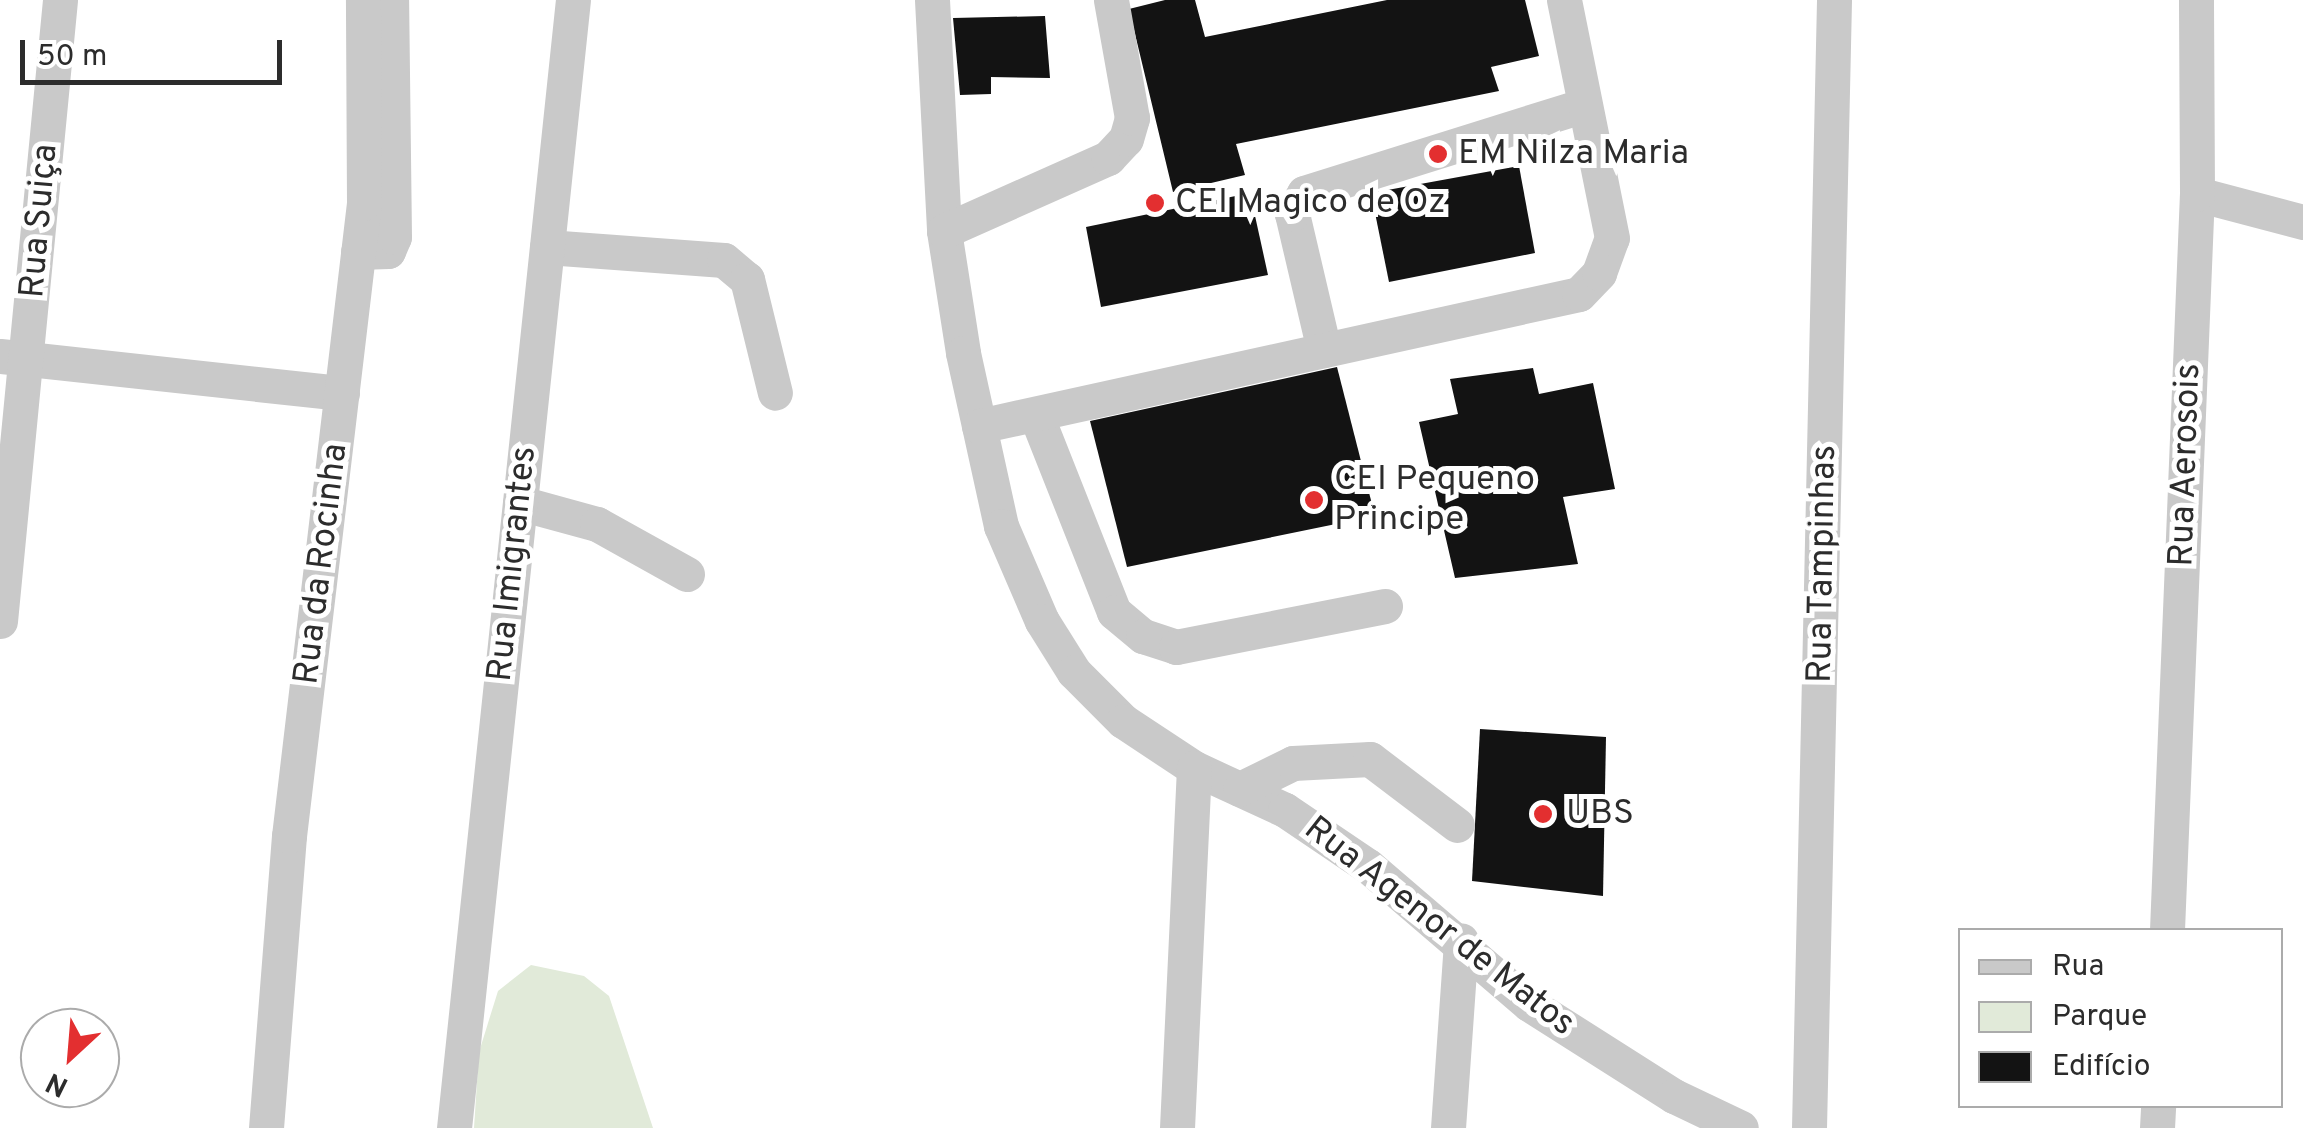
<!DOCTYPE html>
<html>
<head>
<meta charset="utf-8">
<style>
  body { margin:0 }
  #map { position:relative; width:2303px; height:1128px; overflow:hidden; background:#fff; font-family:Overpass,sans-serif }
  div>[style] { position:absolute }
  .green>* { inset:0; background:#e1ead9 }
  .building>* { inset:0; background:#131313 }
  .minor>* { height:35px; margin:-17.5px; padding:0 17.5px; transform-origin:17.5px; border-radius:17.5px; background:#c9c9c9 }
  .dots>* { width:28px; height:28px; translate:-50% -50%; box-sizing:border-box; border:5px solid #fff; border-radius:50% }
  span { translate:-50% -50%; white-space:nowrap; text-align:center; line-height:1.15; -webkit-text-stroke:10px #fff; paint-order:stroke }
  .poi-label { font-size:35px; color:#2c2c2c }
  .left { translate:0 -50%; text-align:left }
  .street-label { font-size:35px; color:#2c2c2c }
  .legend { position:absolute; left:1958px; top:928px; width:325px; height:180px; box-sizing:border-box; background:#fff; border:2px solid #ababab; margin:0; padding:12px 18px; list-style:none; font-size:30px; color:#2c2c2c }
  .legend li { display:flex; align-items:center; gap:20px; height:50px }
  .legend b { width:50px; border:2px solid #ababab }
  .north { position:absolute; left:20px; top:1008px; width:100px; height:100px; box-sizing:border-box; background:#fff; border:2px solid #ababab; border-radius:50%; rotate:206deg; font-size:28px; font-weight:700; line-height:40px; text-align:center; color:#2c2c2c }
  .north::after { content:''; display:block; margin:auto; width:35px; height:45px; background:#e32f30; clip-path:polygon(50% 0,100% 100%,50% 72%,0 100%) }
  .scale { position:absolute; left:20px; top:40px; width:262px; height:45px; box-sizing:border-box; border:5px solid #2c2c2c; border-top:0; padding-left:12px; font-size:30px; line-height:35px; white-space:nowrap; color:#2c2c2c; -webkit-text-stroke:8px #fff; paint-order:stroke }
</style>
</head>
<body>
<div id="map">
  <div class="green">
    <div style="clip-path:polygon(531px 965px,584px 976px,609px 996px,653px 1128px,474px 1128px,479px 1052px,498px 991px)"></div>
  </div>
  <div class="building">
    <div style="clip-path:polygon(1165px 0,1195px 0,1205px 37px,1387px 0,1525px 0,1539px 56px,1491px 67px,1499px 91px,1236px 144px,1245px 175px,1173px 192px,1129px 9px)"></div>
    <div style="clip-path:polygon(1045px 16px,1050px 78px,991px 77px,991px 94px,960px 95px,953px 18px)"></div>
    <div style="clip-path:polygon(1519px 166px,1535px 253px,1389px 282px,1371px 193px)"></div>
    <div style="clip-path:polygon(1250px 193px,1268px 275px,1101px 307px,1086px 227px)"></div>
    <div style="clip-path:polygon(1337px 367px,1375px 516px,1127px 567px,1090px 421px)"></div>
    <div style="clip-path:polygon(1533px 368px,1539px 394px,1593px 383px,1615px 489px,1563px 497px,1578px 564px,1455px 578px,1419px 422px,1458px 414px,1450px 379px)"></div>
    <div style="clip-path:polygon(1480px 729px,1606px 737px,1603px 896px,1472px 881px)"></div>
  </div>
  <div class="minor">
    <div style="left:932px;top:0;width:231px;rotate:87deg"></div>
    <div style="left:944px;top:231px;width:123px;rotate:81.1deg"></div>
    <div style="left:963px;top:353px;width:177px;rotate:77.6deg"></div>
    <div style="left:1001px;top:526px;width:103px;rotate:66.7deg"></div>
    <div style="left:1042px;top:621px;width:60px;rotate:57.9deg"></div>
    <div style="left:1074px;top:672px;width:69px;rotate:45deg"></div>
    <div style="left:1123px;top:721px;width:85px;rotate:33.5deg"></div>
    <div style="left:1194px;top:768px;width:100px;rotate:24.8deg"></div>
    <div style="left:1285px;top:810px;width:100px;rotate:34deg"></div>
    <div style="left:1368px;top:866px;width:212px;rotate:40.6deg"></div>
    <div style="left:1529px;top:1004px;width:172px;rotate:32.4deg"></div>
    <div style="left:1674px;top:1096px;width:74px;rotate:25.5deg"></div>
    <div style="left:2197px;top:194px;width:110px;rotate:14.8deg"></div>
    <div style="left:944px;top:231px;width:180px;rotate:-24deg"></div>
    <div style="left:1108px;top:158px;width:26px;rotate:-47deg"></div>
    <div style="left:1126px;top:139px;width:22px;rotate:-74deg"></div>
    <div style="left:1132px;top:118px;width:120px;rotate:-100.1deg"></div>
    <div style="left:547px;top:247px;width:177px;rotate:4.2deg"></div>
    <div style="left:724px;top:260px;width:30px;rotate:40deg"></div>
    <div style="left:747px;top:279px;width:117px;rotate:76.2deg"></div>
    <div style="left:358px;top:252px;width:30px;rotate:-2deg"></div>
    <div style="left:388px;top:251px;width:15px;rotate:-67deg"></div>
    <div style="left:394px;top:237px;width:237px;rotate:-90.7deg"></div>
    <div style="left:1324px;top:350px;width:140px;rotate:-103.2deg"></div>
    <div style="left:1292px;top:214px;width:24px;rotate:-60deg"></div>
    <div style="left:1304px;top:193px;width:294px;rotate:-17.4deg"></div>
    <div style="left:0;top:356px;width:344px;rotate:6.2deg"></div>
    <div style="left:1036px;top:415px;width:212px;rotate:68.4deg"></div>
    <div style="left:1114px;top:612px;width:38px;rotate:40deg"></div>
    <div style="left:1143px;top:636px;width:35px;rotate:18deg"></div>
    <div style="left:1176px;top:647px;width:213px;rotate:-11.1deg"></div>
    <div style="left:979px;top:426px;width:614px;rotate:-12.41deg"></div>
    <div style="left:1579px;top:294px;width:29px;rotate:-46deg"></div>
    <div style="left:1599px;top:273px;width:37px;rotate:-70deg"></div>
    <div style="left:1612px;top:238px;width:243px;rotate:-101.4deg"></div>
    <div style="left:520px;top:503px;width:80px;rotate:15.3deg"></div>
    <div style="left:597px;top:524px;width:103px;rotate:29.1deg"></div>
    <div style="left:0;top:621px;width:624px;rotate:-84.48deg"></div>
    <div style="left:1240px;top:789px;width:59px;rotate:-26.1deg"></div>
    <div style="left:1293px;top:763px;width:77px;rotate:-3deg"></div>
    <div style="left:1370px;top:759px;width:109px;rotate:37.2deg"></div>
    <div style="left:2167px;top:930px;width:737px;rotate:-87.67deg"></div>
    <div style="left:2197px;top:194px;width:194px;rotate:-90.3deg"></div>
    <div style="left:266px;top:1128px;width:293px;rotate:-85.5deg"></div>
    <div style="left:289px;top:836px;width:637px;rotate:-83.24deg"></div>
    <div style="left:364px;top:203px;width:203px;rotate:-90.3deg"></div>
    <div style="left:454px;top:1128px;width:1134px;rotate:-83.98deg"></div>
    <div style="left:1177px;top:1128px;width:360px;rotate:-87.3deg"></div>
    <div style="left:1448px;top:1128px;width:188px;rotate:-86deg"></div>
    <div style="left:1809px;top:1128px;width:1128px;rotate:-88.73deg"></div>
    <div style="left:2157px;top:1128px;width:22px;rotate:-87deg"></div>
  </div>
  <div class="dots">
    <div style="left:1438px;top:154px;background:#e32f30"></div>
    <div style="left:1155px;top:203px;background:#e32f30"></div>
    <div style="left:1314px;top:500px;background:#e32f30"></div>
    <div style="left:1543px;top:814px;background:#e32f30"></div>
  </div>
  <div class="poi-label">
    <span class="left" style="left:1458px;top:154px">EM Nilza Maria</span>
    <span class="left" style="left:1175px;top:203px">CEI Magico de Oz</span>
    <span class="left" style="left:1334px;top:500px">CEI Pequeno<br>Principe</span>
    <span class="left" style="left:1566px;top:814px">UBS</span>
  </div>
  <div class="street-label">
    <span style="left:40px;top:221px;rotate:-85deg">Rua Suiça</span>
    <span style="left:2186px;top:465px;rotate:-88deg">Rua Aerosois</span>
    <span style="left:322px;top:564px;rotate:-83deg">Rua da Rocinha</span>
    <span style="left:513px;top:564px;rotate:-84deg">Rua Imigrantes</span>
    <span style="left:1823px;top:564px;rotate:-89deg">Rua Tampinhas</span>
    <span style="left:1439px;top:927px;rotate:38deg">Rua Agenor de Matos</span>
  </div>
  <ul class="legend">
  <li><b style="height:12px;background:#c9c9c9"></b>Rua</li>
  <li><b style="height:28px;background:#e1ead9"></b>Parque</li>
  <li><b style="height:28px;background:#131313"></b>Edifício</li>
  </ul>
  <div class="north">N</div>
  <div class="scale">50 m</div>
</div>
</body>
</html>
